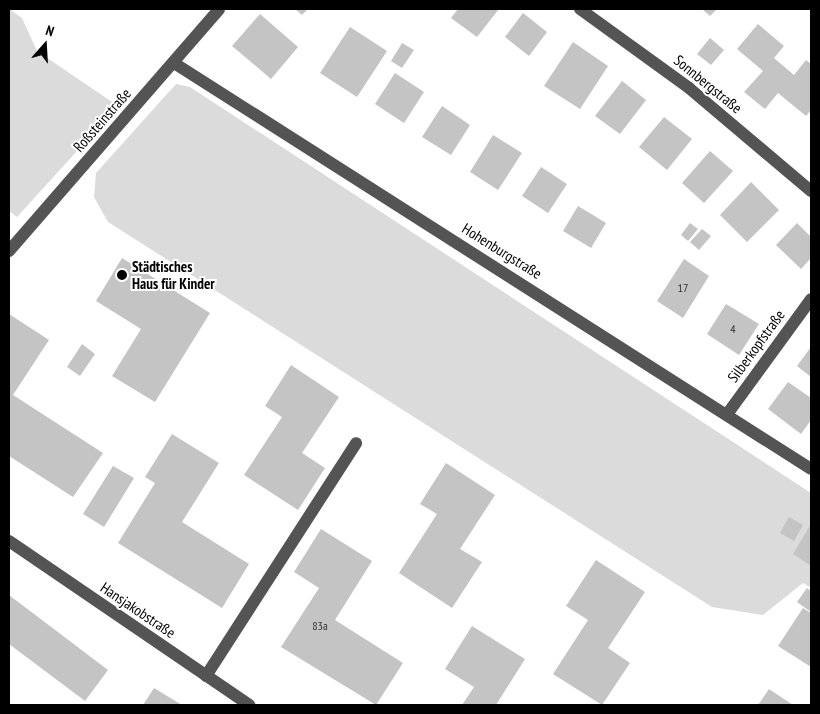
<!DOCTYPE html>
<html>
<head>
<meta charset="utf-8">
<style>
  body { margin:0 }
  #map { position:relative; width:820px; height:714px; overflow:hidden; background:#fff; font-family:"PT Sans Narrow",sans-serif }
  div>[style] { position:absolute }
  .green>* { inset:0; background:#dbdbdb }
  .building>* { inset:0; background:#c4c4c4 }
  .minor>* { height:12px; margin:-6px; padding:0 6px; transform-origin:6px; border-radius:6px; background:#545454 }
  .dots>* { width:14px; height:14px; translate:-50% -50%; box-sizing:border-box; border:2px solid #fff; border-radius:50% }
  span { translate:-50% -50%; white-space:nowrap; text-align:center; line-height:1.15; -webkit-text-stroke:4px #fff; paint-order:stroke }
  .number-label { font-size:12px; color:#313131 }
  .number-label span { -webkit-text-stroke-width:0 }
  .street-label { font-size:15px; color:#000 }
  .poi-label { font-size:15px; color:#000; font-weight:700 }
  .left { translate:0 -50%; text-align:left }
  .frame { position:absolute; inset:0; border:10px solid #000; pointer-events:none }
  .north { position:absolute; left:20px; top:20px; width:50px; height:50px; -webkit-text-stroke:4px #fff; paint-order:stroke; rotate:19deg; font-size:14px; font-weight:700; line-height:20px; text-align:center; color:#000 }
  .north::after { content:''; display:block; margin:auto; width:18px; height:22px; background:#000; clip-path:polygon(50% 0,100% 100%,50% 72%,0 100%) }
</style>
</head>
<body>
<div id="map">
  <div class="green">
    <div style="clip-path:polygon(9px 9px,22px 18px,37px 51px,118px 106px,17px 217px,9px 211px)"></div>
    <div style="clip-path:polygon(176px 84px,190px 87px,811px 493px,811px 588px,803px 583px,763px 615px,712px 607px,108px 222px,94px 197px,96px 173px)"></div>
  </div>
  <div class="building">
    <div style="clip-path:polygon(295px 9px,308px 9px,302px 15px)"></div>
    <div style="clip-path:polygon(458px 9px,499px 9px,477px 37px,451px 18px)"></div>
    <div style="clip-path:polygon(702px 9px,717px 9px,710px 16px)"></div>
    <div style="clip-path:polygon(523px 13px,547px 32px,529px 56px,505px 37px)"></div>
    <div style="clip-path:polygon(260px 14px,298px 47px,271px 79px,232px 46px)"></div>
    <div style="clip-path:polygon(758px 24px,784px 46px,774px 58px,794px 75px,806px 60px,811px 64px,811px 110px,806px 116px,778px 93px,765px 109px,744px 92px,763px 71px,737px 49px)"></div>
    <div style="clip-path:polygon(350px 27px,387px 51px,357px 97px,320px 73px)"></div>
    <div style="clip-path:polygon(710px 38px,724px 50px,711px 65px,697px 54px)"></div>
    <div style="clip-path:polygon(573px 42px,608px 66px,580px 109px,544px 86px)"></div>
    <div style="clip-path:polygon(402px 43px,414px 50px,402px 68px,391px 61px)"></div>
    <div style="clip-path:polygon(395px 73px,424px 92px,404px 123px,375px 104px)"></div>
    <div style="clip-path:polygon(622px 81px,646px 100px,620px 134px,595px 116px)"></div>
    <div style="clip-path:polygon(442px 106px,470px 125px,451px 155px,422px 137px)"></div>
    <div style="clip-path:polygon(664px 117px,692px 139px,667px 170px,639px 147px)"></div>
    <div style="clip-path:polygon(493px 135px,522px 153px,498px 190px,470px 172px)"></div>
    <div style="clip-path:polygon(710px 151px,733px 171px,704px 203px,682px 183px)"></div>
    <div style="clip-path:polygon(541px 167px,567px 184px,548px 213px,522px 196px)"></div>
    <div style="clip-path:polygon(751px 182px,779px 210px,747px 242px,720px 215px)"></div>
    <div style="clip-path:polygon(578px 206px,606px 223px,591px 248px,563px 231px)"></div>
    <div style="clip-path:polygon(690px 223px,698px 229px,688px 241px,681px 235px)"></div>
    <div style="clip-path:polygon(797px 223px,811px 237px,811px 258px,801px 269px,776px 245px)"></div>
    <div style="clip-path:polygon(702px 229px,711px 236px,699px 250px,690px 242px)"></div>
    <div style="clip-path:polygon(122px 258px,210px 313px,155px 402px,112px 376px,141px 329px,96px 301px)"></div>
    <div style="clip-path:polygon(684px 259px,709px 276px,683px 318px,657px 301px)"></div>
    <div style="clip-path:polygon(726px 304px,759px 324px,739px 355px,707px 334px)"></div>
    <div style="clip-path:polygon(9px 314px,49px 340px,13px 395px,103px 453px,73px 497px,9px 456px)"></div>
    <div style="clip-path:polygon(82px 344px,95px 354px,80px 376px,67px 367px)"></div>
    <div style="clip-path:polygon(811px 347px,811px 377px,797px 366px)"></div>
    <div style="clip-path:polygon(291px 365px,339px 397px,302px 453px,325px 468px,298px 510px,244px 475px,282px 417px,265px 406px)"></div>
    <div style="clip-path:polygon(788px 382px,811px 398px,811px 420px,801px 434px,768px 409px)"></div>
    <div style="clip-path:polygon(172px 434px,219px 463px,182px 522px,249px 564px,222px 608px,118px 543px,155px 483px,145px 477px)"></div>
    <div style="clip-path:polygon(446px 463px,495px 495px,460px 549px,482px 562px,452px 608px,399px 573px,437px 514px,420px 504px)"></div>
    <div style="clip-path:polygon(113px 466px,134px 478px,104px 527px,83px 514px)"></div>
    <div style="clip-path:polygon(789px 517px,803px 525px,794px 541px,780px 533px)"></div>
    <div style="clip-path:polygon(811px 524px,811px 566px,793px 554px)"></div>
    <div style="clip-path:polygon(321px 529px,372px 561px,335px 620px,403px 663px,376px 705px,281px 647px,319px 588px,294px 572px)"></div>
    <div style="clip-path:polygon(596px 560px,645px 592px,608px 648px,630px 663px,602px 705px,553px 674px,588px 620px,566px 606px)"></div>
    <div style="clip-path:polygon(807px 588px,811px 591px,811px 612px,797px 602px)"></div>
    <div style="clip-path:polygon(9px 595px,108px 670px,85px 701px,9px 644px)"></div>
    <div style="clip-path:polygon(803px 608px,811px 613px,811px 667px,778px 646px)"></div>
    <div style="clip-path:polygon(472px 626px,525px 659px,496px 705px,462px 705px,474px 687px,445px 669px)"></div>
    <div style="clip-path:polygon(154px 688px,182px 705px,143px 705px)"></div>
    <div style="clip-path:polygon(769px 689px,793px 705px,758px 705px)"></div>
  </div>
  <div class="minor">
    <div style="left:580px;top:9px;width:135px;rotate:35.9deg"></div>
    <div style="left:689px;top:88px;width:160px;rotate:40.2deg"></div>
    <div style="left:174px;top:63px;width:755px;rotate:32.51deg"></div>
    <div style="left:9px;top:251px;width:320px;rotate:-49deg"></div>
    <div style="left:728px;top:413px;width:141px;rotate:-53.9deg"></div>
    <div style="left:9px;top:541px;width:291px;rotate:34.3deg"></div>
    <div style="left:206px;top:676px;width:277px;rotate:-57.2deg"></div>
  </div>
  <div class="dots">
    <div style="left:122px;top:275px;background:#000"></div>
  </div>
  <div class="number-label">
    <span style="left:683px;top:288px">17</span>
    <span style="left:733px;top:329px">4</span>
    <span style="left:320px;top:626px">83a</span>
  </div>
  <div class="street-label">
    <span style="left:708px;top:84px;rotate:39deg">Sonnbergstraße</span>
    <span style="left:102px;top:120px;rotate:-49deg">Roßsteinstraße</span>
    <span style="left:502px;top:251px;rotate:32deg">Hohenburgstraße</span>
    <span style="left:756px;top:346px;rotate:-54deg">Silberkopfstraße</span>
    <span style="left:138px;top:610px;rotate:34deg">Hansjakobstraße</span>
  </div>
  <div class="poi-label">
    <span class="left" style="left:132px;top:275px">Städtisches<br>Haus für Kinder</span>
  </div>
  <div class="frame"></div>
  <div class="north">N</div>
</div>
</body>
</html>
